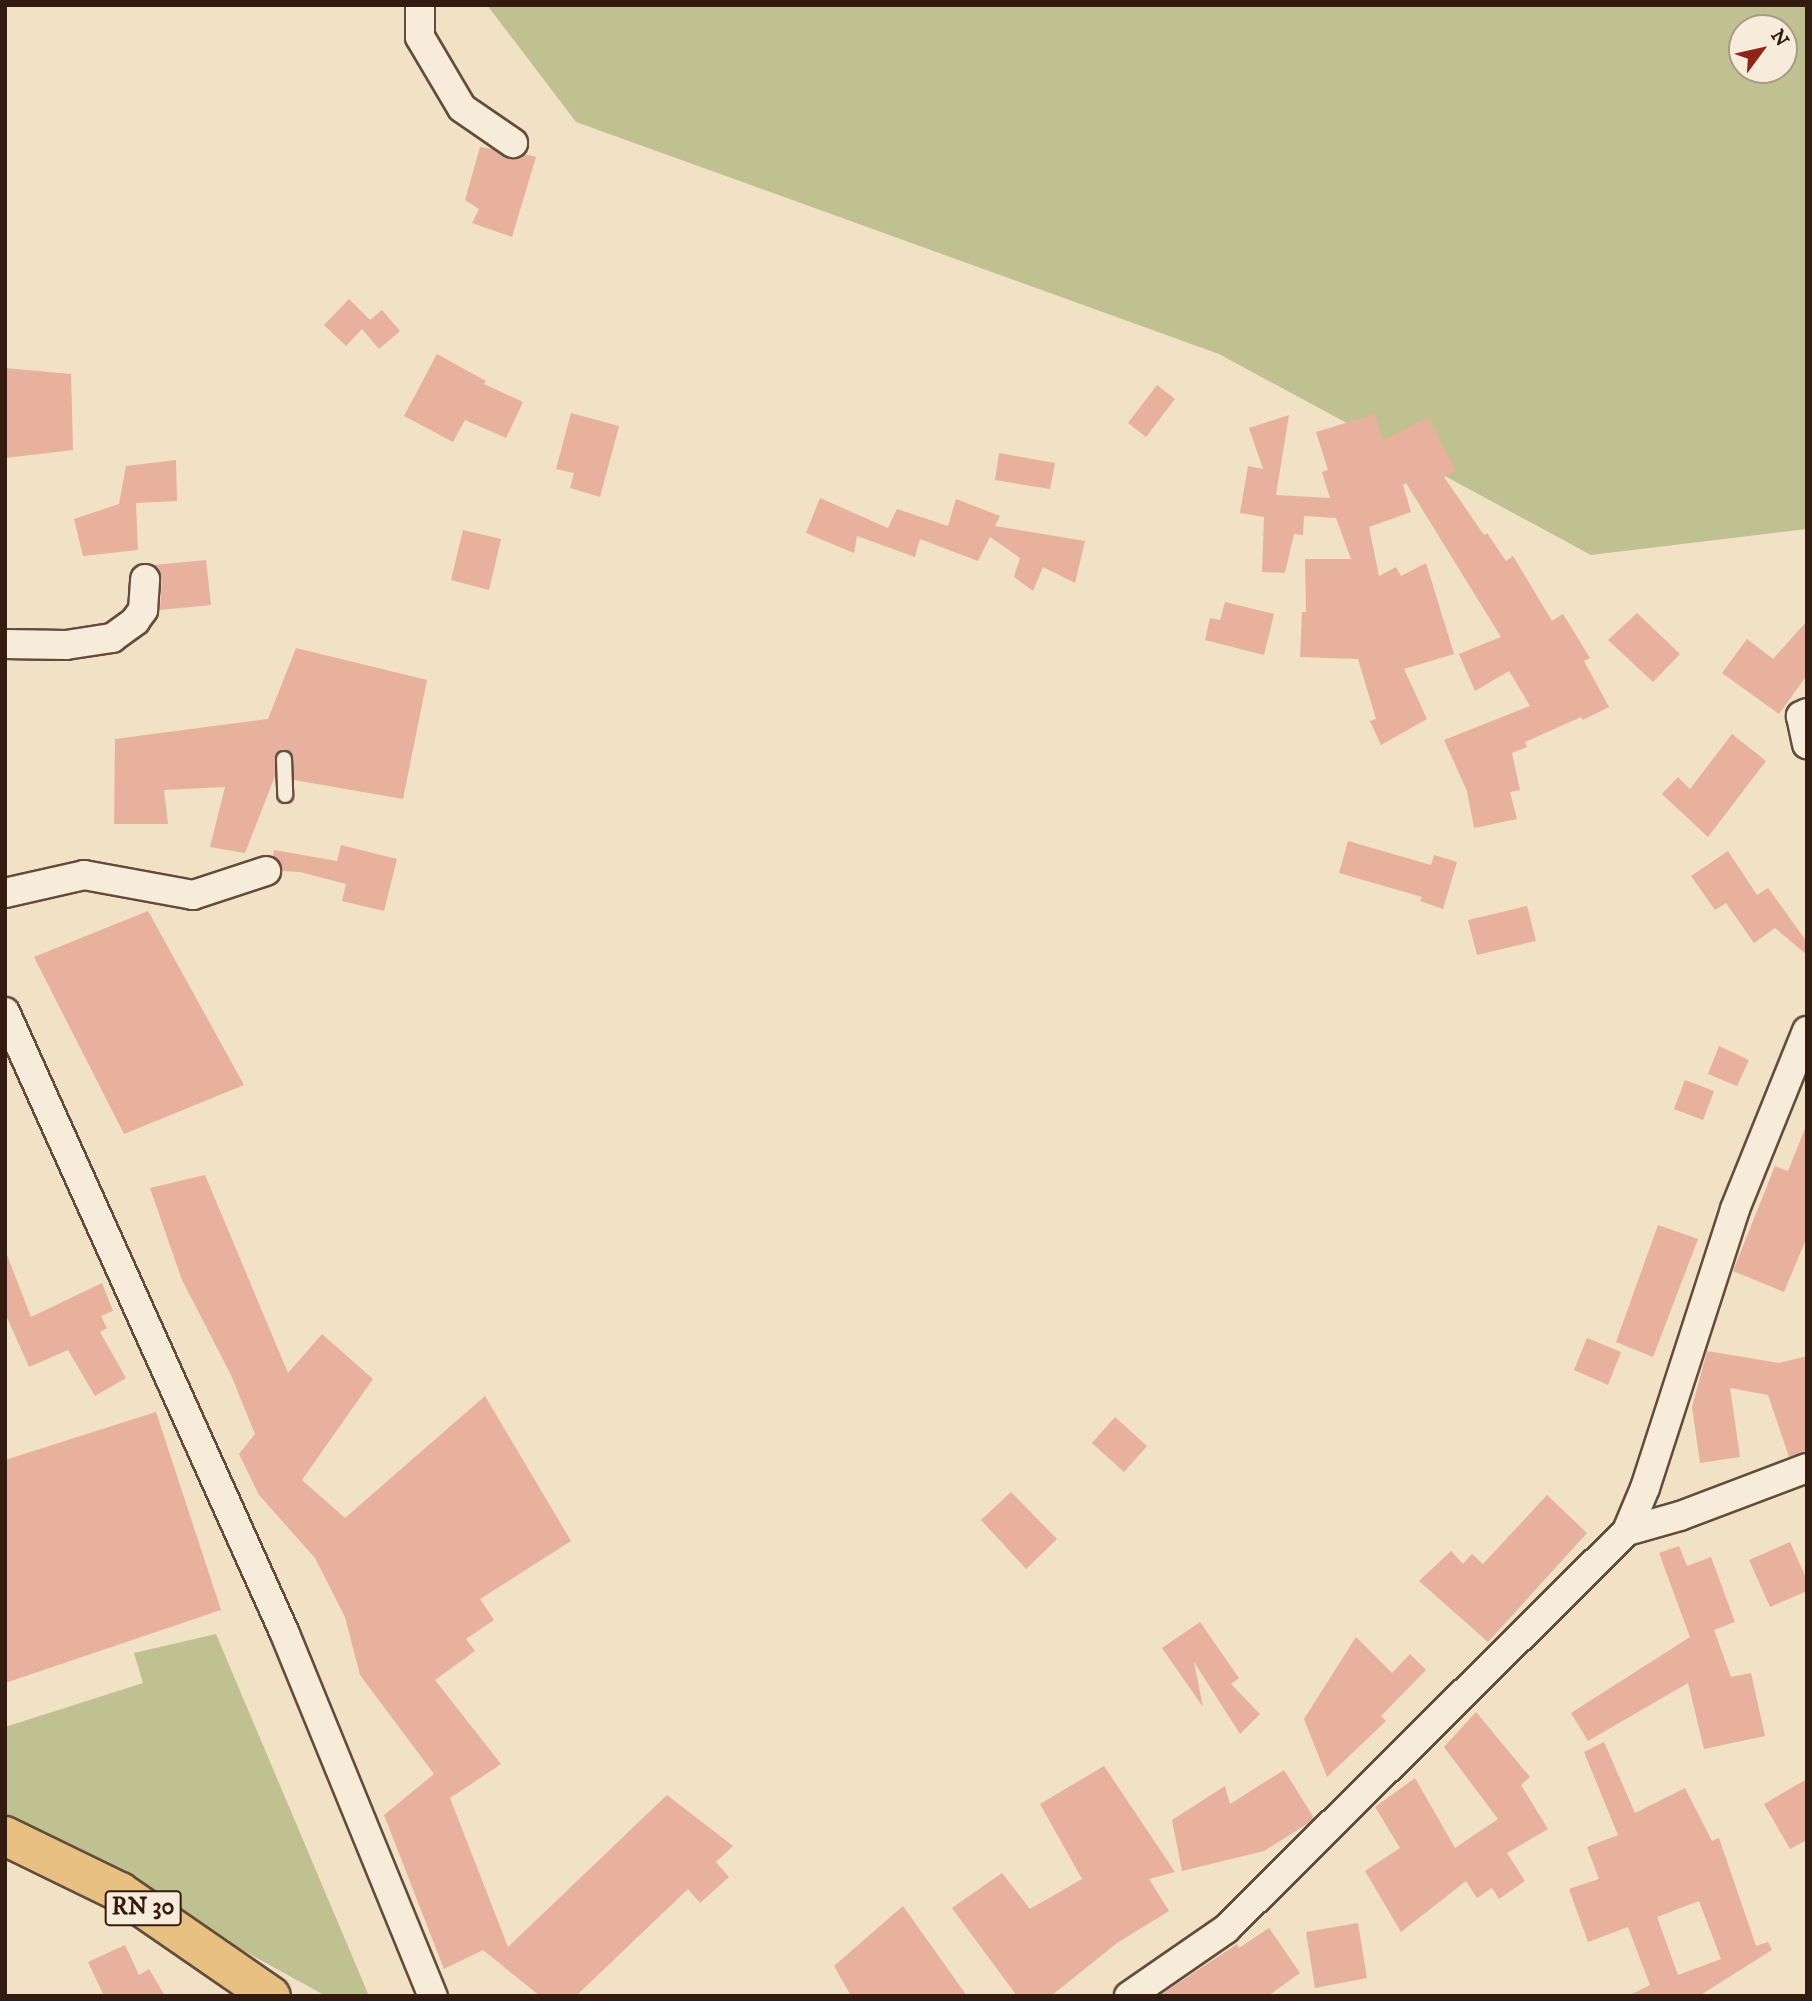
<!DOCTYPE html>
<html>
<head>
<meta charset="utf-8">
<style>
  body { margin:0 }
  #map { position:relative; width:1812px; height:2001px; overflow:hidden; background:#f1e1c5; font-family:"IM FELL DW Pica",serif }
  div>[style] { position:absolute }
  .green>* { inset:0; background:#c0c190 }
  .building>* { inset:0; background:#e7b19d }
  .roads { filter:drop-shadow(2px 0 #624d3c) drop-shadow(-2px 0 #624d3c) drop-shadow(0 2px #624d3c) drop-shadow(0 -2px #624d3c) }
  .service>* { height:14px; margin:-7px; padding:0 7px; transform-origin:7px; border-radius:7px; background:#f6ecd9 }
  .minor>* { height:28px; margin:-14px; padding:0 14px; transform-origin:14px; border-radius:14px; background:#f6ecd9 }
  .primary>* { height:38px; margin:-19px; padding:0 19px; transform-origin:19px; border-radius:19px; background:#e8c082 }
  span { translate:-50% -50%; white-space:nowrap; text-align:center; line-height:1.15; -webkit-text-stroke:6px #f6ecd9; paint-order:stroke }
  .shield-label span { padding:2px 5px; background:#f6ecd9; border:2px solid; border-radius:5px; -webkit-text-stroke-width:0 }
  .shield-label { font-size:24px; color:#331c0f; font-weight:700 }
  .frame { position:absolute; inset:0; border:7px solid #331c0f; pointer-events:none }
  .north { position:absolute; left:1728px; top:14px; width:70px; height:70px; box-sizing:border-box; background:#f6ecd9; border:2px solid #a89988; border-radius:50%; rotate:57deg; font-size:19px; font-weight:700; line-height:28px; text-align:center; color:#331c0f }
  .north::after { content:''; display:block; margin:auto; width:24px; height:32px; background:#8f2418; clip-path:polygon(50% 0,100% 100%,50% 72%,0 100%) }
</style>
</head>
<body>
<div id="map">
  <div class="green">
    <div style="clip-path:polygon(evenodd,487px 5px,1807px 5px,1807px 529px,1591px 555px,1219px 354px,576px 122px,487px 5px,1742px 28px,1784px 28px,1784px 70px,1742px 70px,1742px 28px)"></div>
    <div style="clip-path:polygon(216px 1634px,369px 1996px,326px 1996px,5px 1820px,5px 1727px,143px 1683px,134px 1653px)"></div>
  </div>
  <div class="building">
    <div style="clip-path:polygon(480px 147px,492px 149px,511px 159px,524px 154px,536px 157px,512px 237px,472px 223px,479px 209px,465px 200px)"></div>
    <div style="clip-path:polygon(349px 299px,370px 320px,382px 310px,400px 331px,379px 349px,362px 329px,346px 346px,324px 325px)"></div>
    <div style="clip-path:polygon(437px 354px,486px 381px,484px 384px,523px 402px,506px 438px,465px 420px,453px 442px,404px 416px)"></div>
    <div style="clip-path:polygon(5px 368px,71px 374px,73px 450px,5px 458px)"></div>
    <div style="clip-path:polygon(1157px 385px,1175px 399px,1146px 437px,1128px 423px)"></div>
    <div style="clip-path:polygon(571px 413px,619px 426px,600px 497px,570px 488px,574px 473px,556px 469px)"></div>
    <div style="clip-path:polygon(1375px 414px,1383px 440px,1428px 417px,1456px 471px,1444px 477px,1484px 535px,1487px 533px,1506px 561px,1513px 556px,1552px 621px,1563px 614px,1590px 658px,1584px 661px,1609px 707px,1583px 720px,1581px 717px,1525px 742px,1527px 747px,1512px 753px,1520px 790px,1510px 792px,1517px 819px,1474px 828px,1467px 791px,1444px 740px,1530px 706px,1509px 671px,1475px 691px,1459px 654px,1501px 637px,1406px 483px,1403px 485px,1411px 512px,1369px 527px,1379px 576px,1396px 567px,1401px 576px,1426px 563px,1454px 654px,1404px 669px,1427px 719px,1381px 745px,1370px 721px,1376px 719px,1358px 659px,1300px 657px,1302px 612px,1306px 612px,1305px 559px,1351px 559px,1336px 518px,1304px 516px,1303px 535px,1294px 534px,1285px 573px,1262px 572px,1264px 517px,1240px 513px,1248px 466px,1263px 469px,1249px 428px,1289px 415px,1276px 495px,1330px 498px,1322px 472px,1328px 470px,1316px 432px)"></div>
    <div style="clip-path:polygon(999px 453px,1055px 463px,1050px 489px,995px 480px)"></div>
    <div style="clip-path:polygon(176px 460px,177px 501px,136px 503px,138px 550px,83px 556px,74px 519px,119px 504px,126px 466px)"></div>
    <div style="clip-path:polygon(820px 498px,888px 528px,897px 509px,948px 526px,956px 499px,1000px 516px,995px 526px,1085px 541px,1075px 583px,1043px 567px,1033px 591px,1014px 577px,1020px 558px,990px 537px,978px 561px,920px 539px,915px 557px,857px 536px,854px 553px,806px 533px)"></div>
    <div style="clip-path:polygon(463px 530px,501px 539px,489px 590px,451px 580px)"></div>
    <div style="clip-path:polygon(206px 560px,211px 605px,160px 610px,162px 579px,154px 565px)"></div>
    <div style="clip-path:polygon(1225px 602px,1274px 614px,1264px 655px,1205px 640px,1210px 618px,1220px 620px)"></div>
    <div style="clip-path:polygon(1637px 613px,1680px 654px,1653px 682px,1608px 640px)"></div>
    <div style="clip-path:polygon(1807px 621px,1807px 675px,1779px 714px,1722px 673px,1747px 639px,1773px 659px)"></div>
    <div style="clip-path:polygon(296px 648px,427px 680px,403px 799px,294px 780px,292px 755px,283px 749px,275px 755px,275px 776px,245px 853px,210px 847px,225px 787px,164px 790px,168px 824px,114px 824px,115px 739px,268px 719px)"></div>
    <div style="clip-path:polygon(1732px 734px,1766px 761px,1708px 837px,1662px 794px,1678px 777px,1690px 789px)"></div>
    <div style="clip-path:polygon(1348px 841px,1431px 865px,1434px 855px,1457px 862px,1443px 909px,1420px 901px,1422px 897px,1339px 873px)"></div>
    <div style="clip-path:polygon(341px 845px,397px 859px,384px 911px,342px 901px,346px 884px,300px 872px,282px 871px,281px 865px,273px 856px,274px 850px,337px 861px)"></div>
    <div style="clip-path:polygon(1728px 851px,1757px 895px,1768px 888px,1807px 942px,1807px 955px,1775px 928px,1754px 943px,1726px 903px,1715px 910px,1691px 876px)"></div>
    <div style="clip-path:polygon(1527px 906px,1536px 941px,1477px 955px,1468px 920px)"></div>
    <div style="clip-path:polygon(148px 911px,244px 1085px,124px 1134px,34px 957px)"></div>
    <div style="clip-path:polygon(1719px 1046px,1749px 1060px,1737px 1086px,1708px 1074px)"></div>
    <div style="clip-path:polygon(1685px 1080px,1714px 1091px,1703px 1120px,1674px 1109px)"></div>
    <div style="clip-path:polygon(1806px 1126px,1807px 1237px,1784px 1292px,1733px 1271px,1775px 1166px,1788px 1171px)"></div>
    <div style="clip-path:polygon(205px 1175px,288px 1373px,322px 1334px,373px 1379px,302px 1480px,345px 1518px,485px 1396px,571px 1541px,480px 1599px,494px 1620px,466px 1639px,475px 1651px,435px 1680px,501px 1764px,450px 1798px,508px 1947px,667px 1795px,733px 1846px,716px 1862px,729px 1877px,700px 1903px,688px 1889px,576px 1996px,540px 1996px,483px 1950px,444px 1969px,384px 1815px,434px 1774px,360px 1675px,345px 1617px,315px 1558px,259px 1495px,239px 1454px,255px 1434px,231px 1375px,182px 1280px,150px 1188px)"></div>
    <div style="clip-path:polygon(1658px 1225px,1698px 1239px,1653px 1357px,1616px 1342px)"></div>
    <div style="clip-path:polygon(7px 1255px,31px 1317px,102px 1283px,113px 1311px,101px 1316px,107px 1328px,100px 1332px,126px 1378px,95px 1396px,68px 1350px,29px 1367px,5px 1313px)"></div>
    <div style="clip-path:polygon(1587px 1338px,1621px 1352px,1608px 1385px,1574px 1370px)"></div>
    <div style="clip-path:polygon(1707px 1351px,1779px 1363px,1807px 1356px,1807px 1451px,1789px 1457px,1768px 1395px,1730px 1388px,1740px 1457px,1700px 1463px,1692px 1407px)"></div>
    <div style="clip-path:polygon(156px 1412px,221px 1610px,5px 1683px,5px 1460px)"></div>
    <div style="clip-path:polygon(1115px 1417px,1147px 1446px,1124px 1472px,1092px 1443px)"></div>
    <div style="clip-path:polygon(1011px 1492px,1057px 1539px,1026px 1569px,981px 1520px)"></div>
    <div style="clip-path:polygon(1547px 1495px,1587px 1533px,1488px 1642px,1419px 1581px,1451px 1551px,1463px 1564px,1472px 1554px,1483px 1564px)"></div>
    <div style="clip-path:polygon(1790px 1542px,1807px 1580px,1807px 1591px,1770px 1607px,1749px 1560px)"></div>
    <div style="clip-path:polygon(1679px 1546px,1687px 1566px,1711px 1557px,1735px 1622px,1714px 1630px,1731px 1677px,1751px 1673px,1765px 1736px,1704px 1749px,1688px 1683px,1588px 1741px,1571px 1713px,1690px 1637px,1659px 1553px)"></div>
    <div style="clip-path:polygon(1200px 1622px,1239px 1678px,1231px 1684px,1260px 1714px,1240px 1734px,1194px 1662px,1203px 1707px,1162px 1648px)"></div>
    <div style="clip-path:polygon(1356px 1637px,1392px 1673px,1410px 1654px,1426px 1670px,1381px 1716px,1386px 1721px,1327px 1777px,1304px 1719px)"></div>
    <div style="clip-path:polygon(1476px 1712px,1530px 1777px,1521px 1785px,1548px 1829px,1507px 1853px,1525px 1881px,1499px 1899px,1492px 1888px,1477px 1898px,1466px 1881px,1401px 1932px,1365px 1871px,1400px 1848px,1375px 1807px,1415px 1778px,1455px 1848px,1498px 1819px,1444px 1747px)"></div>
    <div style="clip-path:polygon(evenodd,1604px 1742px,1635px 1813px,1685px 1788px,1712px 1841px,1719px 1838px,1756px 1946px,1768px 1942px,1772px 1950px,1699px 1996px,1628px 1996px,1650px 1985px,1628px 1927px,1588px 1942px,1569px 1889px,1599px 1879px,1587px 1847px,1618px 1835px,1584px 1752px,1604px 1742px,1699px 1901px,1721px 1959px,1678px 1975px,1657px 1917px,1699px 1901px)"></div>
    <div style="clip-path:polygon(1104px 1766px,1175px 1872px,1149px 1879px,1169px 1911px,1117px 1943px,1051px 1996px,1017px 1996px,952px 1908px,1002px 1873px,1030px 1909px,1082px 1879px,1040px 1804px)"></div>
    <div style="clip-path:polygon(1284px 1770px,1314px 1818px,1312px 1821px,1264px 1851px,1182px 1871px,1172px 1820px,1225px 1786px,1230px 1804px)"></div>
    <div style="clip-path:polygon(1807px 1779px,1807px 1840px,1790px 1849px,1764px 1804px)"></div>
    <div style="clip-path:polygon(903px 1906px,967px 1996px,851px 1996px,834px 1966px)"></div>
    <div style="clip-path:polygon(1358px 1923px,1367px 1978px,1315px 1988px,1306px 1932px)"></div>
    <div style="clip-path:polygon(1269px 1928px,1300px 1973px,1268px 1996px,1159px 1996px,1237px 1944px,1239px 1948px)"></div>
    <div style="clip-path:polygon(125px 1945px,139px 1975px,149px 1969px,165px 1996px,104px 1996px,88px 1962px)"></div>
  </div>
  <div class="roads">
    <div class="service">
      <div style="left:284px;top:759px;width:36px;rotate:88deg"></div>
    </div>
    <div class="minor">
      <div style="left:420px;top:5px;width:32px;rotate:90deg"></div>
      <div style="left:420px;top:37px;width:82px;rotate:59.4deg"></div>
      <div style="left:462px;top:108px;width:62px;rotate:34.5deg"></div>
      <div style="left:5px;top:644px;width:61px;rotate:0.9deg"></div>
      <div style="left:66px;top:645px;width:47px;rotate:-8.7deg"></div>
      <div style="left:112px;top:638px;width:29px;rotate:-36deg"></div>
      <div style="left:135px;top:621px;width:14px;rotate:-54deg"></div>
      <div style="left:143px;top:610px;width:31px;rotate:-86deg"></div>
      <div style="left:1807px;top:713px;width:7px;rotate:153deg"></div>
      <div style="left:1801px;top:716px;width:29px;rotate:78deg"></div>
      <div style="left:5px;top:893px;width:81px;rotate:-12.8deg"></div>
      <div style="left:84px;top:875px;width:111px;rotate:10.4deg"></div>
      <div style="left:193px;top:895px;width:77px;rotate:-18.2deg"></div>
      <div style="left:5px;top:1012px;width:682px;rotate:65.76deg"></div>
      <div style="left:285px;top:1634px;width:391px;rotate:67.8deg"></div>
      <div style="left:1627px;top:1531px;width:55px;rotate:-15.8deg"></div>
      <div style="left:1680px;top:1516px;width:136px;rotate:-20.7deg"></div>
      <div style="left:1129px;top:1996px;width:118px;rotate:-34.6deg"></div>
      <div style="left:1226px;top:1929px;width:565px;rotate:-44.78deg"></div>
      <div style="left:1627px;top:1531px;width:47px;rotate:-67.3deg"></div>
      <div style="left:1645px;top:1488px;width:293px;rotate:-72.1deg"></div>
      <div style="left:1735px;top:1209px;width:192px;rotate:-68deg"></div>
    </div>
    <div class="primary">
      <div style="left:5px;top:1836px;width:128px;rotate:26deg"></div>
      <div style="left:120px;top:1892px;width:183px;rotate:34.6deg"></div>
    </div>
  </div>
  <div class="shield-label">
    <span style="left:143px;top:1908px">RN 30</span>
  </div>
  <div class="frame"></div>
  <div class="north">N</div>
</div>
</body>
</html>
